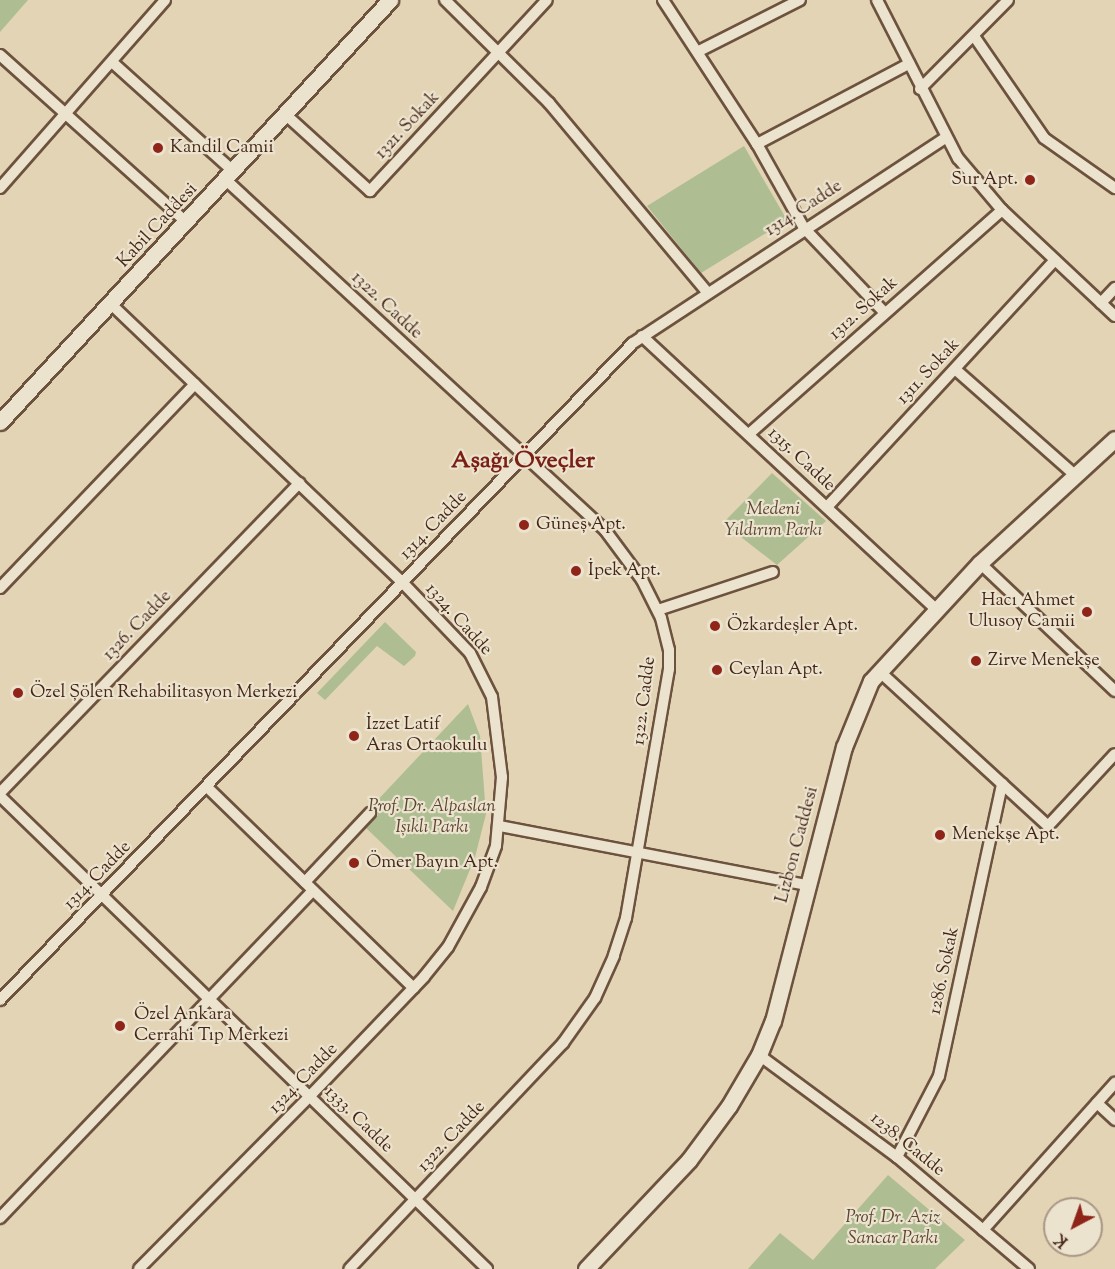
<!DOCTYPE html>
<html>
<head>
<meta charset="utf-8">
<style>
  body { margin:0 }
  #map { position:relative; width:1115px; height:1269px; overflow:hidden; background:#e2d4b5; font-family:"Sorts Mill Goudy",serif }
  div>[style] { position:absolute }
  .green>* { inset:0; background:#aebe92 }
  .roads { filter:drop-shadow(2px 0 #6d523e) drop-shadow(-2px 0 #6d523e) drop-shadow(0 2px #6d523e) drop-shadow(0 -2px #6d523e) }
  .street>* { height:10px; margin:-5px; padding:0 5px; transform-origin:5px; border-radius:5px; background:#ece3cf }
  .secondary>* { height:15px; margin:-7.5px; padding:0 7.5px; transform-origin:7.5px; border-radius:7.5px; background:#ece3cf }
  .dots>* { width:16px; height:16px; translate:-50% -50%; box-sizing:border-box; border:3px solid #ece3cf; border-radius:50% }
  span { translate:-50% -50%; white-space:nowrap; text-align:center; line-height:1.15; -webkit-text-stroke:4.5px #ece3cf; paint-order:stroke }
  .street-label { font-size:18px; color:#462616 }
  .poi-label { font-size:18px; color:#462616 }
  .left { translate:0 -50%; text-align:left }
  .right { translate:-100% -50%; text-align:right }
  .park-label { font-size:18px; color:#5b442f; font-style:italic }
  .district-label { font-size:24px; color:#7a1f14; font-weight:700 }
  .north { position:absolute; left:1043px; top:1197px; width:60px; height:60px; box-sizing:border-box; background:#ece3cf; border:2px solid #aa9785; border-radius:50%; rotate:221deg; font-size:16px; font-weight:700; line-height:24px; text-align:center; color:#462616 }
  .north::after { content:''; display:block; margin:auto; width:21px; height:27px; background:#8f2418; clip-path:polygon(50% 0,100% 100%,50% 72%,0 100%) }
</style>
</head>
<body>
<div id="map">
  <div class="green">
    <div style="clip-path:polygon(0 0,28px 0,0 32px)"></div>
    <div style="clip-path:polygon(744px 146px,787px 220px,701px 273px,647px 206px)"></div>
    <div style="clip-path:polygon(772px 473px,826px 521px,777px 565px,723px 523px)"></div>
    <div style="clip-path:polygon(385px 622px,416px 652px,415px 656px,404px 666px,377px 646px,325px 700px,317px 693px)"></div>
    <div style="clip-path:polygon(468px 704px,480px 736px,486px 814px,475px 857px,453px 911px,366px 828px,378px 815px,373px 805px)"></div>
    <div style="clip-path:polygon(888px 1175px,965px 1240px,935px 1269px,748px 1269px,780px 1233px,813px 1260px)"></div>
  </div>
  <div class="roads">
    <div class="street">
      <div style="left:445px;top:0;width:146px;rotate:44.7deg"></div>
      <div style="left:549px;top:103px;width:245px;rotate:50.1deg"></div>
      <div style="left:663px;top:0;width:172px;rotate:56.9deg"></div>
      <div style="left:757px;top:144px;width:96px;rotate:60.8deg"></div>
      <div style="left:804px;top:228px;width:117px;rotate:46.4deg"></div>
      <div style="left:877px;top:0;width:178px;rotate:62.9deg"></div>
      <div style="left:958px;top:158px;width:68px;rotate:49.8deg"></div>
      <div style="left:1002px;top:210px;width:155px;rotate:43.2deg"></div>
      <div style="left:974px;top:36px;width:124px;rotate:55.5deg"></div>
      <div style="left:1044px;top:138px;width:87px;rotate:35.2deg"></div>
      <div style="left:699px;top:51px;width:113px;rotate:-26.8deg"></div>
      <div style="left:0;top:55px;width:251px;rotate:41.9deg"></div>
      <div style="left:112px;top:62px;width:164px;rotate:42deg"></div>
      <div style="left:920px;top:89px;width:125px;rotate:-45.3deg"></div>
      <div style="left:285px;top:114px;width:115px;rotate:42.2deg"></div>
      <div style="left:370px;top:191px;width:260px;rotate:-47.2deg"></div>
      <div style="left:757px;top:144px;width:172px;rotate:-27.8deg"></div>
      <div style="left:226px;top:180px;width:516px;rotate:42.72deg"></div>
      <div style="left:605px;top:530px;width:62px;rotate:53.5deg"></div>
      <div style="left:642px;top:580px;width:42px;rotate:63.4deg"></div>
      <div style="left:661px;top:618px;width:33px;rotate:76deg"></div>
      <div style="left:669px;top:650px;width:19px;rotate:90deg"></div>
      <div style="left:669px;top:669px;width:253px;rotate:99.8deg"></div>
      <div style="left:626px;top:918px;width:40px;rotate:108deg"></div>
      <div style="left:614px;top:956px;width:46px;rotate:114.3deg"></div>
      <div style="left:595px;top:998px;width:55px;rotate:125.4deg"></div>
      <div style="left:563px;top:1043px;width:311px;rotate:133.4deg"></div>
      <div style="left:0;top:188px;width:250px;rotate:-48.7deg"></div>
      <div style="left:1101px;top:303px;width:21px;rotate:-47deg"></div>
      <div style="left:112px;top:305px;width:402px;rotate:43.7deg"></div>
      <div style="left:403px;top:583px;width:97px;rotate:46.3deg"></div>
      <div style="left:470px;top:653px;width:49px;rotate:63.4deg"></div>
      <div style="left:492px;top:697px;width:81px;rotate:82.9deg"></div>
      <div style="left:502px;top:777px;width:69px;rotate:95deg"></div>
      <div style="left:496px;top:846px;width:44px;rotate:110.1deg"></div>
      <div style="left:481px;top:887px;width:68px;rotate:118.8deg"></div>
      <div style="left:448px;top:947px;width:38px;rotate:129deg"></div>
      <div style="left:424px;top:977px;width:165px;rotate:133.8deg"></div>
      <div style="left:310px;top:1096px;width:243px;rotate:134.7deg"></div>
      <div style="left:642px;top:336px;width:401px;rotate:42.9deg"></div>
      <div style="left:955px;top:369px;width:160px;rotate:41.5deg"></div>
      <div style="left:749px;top:434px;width:338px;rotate:-41.5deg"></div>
      <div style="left:827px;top:507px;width:336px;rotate:-47.3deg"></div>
      <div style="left:980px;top:563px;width:186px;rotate:43.5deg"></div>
      <div style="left:0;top:588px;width:282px;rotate:-46.3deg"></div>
      <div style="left:658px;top:610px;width:121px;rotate:-18.3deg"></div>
      <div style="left:879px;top:671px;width:229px;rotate:42.5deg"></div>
      <div style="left:1048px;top:826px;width:98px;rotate:-47.1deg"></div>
      <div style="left:208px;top:788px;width:287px;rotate:44.2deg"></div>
      <div style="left:0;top:793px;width:431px;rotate:-46deg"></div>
      <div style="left:0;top:796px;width:679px;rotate:44.16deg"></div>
      <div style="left:500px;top:826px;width:313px;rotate:10.9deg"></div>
      <div style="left:305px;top:882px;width:95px;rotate:-46.7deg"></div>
      <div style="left:0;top:1000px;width:912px;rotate:-46.07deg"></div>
      <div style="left:633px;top:343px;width:373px;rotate:-33.3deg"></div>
      <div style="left:759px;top:1055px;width:172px;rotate:36.5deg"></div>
      <div style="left:897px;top:1157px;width:173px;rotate:40.3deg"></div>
      <div style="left:1097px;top:1103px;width:25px;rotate:43deg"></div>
      <div style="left:897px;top:1157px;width:91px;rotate:-62.6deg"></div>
      <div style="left:939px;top:1076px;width:299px;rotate:-77.8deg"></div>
      <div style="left:0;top:1218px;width:453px;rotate:-46.3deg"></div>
      <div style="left:983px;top:1230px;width:198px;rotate:-48.1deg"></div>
    </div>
    <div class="secondary">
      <div style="left:0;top:422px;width:575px;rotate:-47.26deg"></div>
      <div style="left:586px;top:1269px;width:150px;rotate:-46.6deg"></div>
      <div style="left:689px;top:1160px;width:67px;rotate:-53.5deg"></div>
      <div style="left:729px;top:1106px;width:59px;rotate:-59.5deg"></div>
      <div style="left:759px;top:1055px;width:37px;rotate:-68deg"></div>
      <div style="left:773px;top:1021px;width:283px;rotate:-75.5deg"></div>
      <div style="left:844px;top:747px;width:71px;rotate:-67.8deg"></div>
      <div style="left:871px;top:681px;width:161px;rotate:-47.3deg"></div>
      <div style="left:980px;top:563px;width:183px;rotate:-42.6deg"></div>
    </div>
  </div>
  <div class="dots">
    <div style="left:158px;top:148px;background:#8f2418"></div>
    <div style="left:1030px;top:180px;background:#8f2418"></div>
    <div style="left:524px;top:525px;background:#8f2418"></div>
    <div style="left:576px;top:571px;background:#8f2418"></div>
    <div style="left:1087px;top:612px;background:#8f2418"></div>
    <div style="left:715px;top:626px;background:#8f2418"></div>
    <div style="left:976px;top:661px;background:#8f2418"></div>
    <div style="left:717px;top:670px;background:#8f2418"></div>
    <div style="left:18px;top:693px;background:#8f2418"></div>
    <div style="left:354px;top:736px;background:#8f2418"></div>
    <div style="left:940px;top:835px;background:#8f2418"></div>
    <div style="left:354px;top:863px;background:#8f2418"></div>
    <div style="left:120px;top:1026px;background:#8f2418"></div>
  </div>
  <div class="street-label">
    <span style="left:408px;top:126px;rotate:-47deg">1321. Sokak</span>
    <span style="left:804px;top:209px;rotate:-33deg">1314. Cadde</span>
    <span style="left:158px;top:226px;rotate:-47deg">Kabil Caddesi</span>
    <span style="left:386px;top:306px;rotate:43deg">1322. Cadde</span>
    <span style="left:864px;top:309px;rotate:-42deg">1312. Sokak</span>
    <span style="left:929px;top:372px;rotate:-47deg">1311. Sokak</span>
    <span style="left:801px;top:460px;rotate:43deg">1315. Cadde</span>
    <span style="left:434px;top:526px;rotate:-46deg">1314. Cadde</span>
    <span style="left:458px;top:620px;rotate:48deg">1324. Cadde</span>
    <span style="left:138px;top:626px;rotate:-46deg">1326. Cadde</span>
    <span style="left:645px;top:701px;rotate:-83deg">1322. Cadde</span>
    <span style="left:798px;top:845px;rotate:-75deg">Lizbon Caddesi</span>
    <span style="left:98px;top:876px;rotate:-46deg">1314. Cadde</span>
    <span style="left:945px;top:971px;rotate:-78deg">1286. Sokak</span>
    <span style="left:304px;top:1079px;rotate:-46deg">1324. Cadde</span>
    <span style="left:358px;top:1120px;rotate:44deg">1333. Cadde</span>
    <span style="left:452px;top:1137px;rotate:-47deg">1322. Cadde</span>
    <span style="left:907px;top:1145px;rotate:39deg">1238. Cadde</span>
  </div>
  <div class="poi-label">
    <span class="left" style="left:170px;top:148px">Kandil Camii</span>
    <span class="right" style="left:1018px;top:180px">Sur Apt.</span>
    <span class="left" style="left:536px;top:525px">Güneş Apt.</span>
    <span class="left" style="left:588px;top:571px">İpek Apt.</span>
    <span class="right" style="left:1075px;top:612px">Hacı Ahmet<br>Ulusoy Camii</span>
    <span class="left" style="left:727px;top:626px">Özkardeşler Apt.</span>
    <span class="left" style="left:988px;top:661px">Zirve Menekşe</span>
    <span class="left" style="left:729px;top:670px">Ceylan Apt.</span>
    <span class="left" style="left:30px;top:693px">Özel Şölen Rehabilitasyon Merkezi</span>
    <span class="left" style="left:366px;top:736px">İzzet Latif<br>Aras Ortaokulu</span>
    <span class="left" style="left:952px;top:835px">Menekşe Apt.</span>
    <span class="left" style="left:366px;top:863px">Ömer Bayın Apt.</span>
    <span class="left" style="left:134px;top:1026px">Özel Ankara<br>Cerrahi Tıp Merkezi</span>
  </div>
  <div class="park-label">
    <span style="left:773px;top:521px">Medeni<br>Yıldırım Parkı</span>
    <span style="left:432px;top:818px">Prof. Dr. Alpaslan<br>Işıklı Parkı</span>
    <span style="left:893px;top:1229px">Prof. Dr. Aziz<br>Sancar Parkı</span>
  </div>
  <div class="district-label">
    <span style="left:523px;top:462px">Aşağı Öveçler</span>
  </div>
  <div class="north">K</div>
</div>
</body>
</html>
